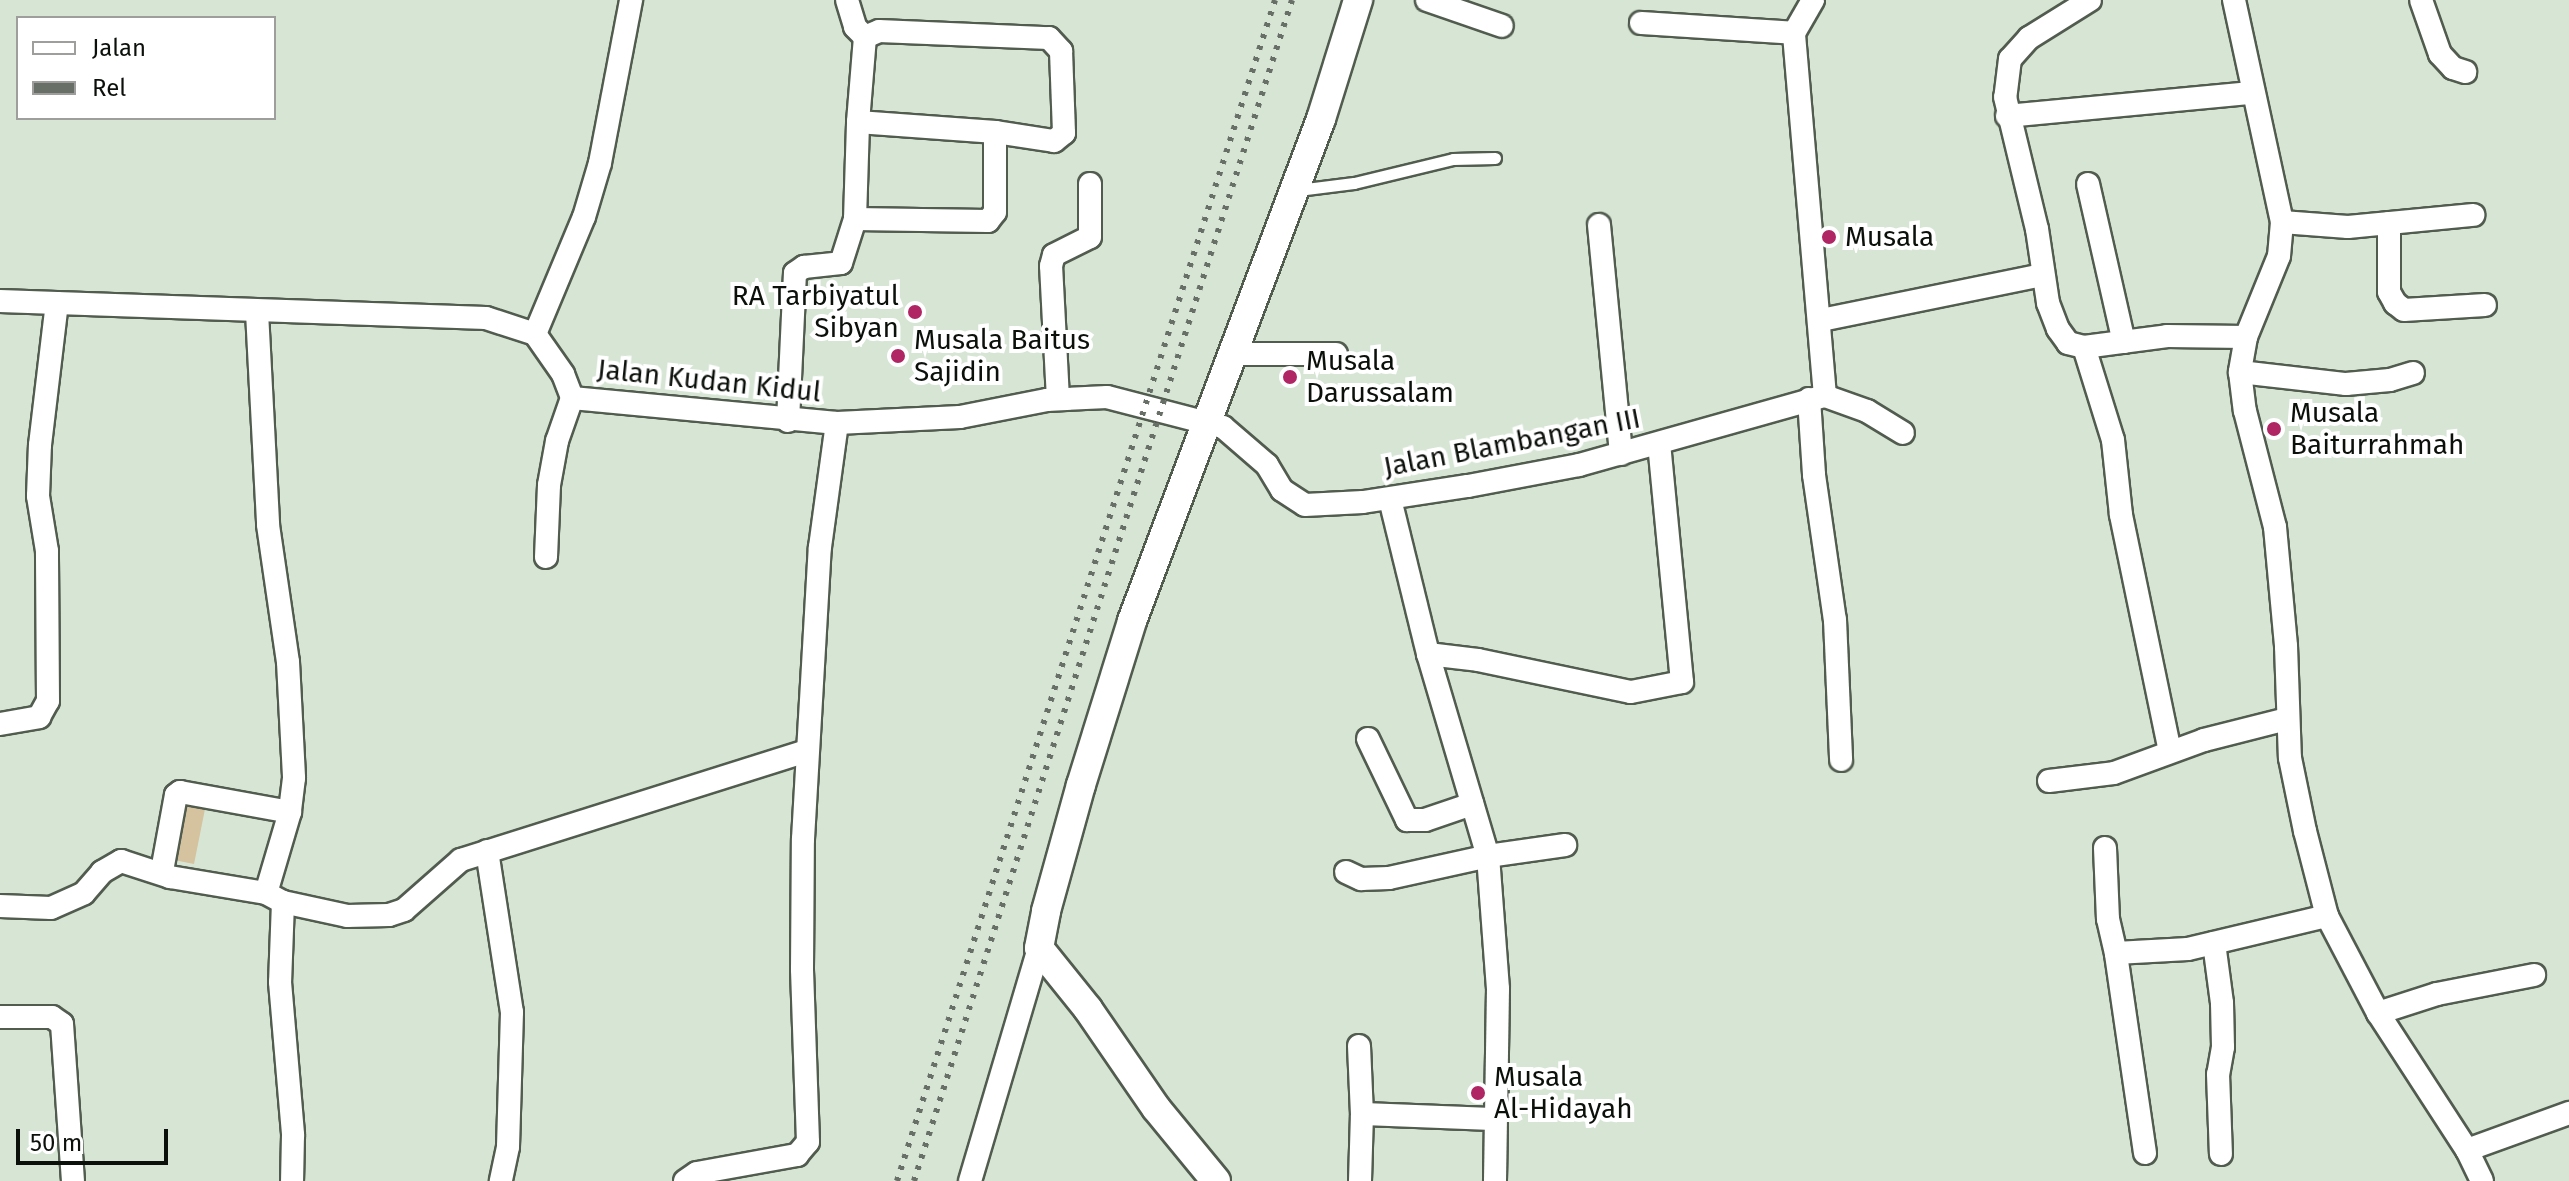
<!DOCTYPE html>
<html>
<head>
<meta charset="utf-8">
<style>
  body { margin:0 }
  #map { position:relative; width:2569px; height:1181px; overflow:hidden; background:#d7e5d5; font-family:"Fira Sans",sans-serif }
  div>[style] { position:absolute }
  .green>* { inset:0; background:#d5c29e }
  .roads { filter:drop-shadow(2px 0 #515c4f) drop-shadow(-2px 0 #515c4f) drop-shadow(0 2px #515c4f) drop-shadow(0 -2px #515c4f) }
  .service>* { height:11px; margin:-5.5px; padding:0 5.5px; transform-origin:5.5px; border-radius:5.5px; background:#fff }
  .minor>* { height:22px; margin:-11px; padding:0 11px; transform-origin:11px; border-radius:11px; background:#fff }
  .tertiary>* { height:28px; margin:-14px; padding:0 14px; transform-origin:14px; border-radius:14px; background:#fff }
  .rail>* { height:6px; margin-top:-3px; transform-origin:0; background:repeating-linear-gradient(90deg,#676f66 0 4px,transparent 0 12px) }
  .dots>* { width:22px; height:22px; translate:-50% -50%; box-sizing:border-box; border:4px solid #fff; border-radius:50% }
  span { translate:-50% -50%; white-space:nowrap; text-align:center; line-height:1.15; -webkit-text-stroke:8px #fff; paint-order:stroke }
  .poi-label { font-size:28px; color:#0c100b }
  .left { translate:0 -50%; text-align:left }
  .right { translate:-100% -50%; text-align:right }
  .street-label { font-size:28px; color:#0c100b }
  .legend { position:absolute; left:16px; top:16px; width:260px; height:104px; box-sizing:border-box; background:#fff; border:2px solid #9e9f9d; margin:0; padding:10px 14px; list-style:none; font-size:24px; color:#0c100b }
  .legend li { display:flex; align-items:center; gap:16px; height:40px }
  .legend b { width:40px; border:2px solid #9e9f9d }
  .scale { position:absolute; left:16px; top:1129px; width:152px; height:36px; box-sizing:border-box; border:4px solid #0c100b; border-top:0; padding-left:10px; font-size:24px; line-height:28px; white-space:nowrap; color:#0c100b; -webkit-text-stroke:6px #fff; paint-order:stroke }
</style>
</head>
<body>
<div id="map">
  <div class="green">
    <div style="clip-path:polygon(181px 799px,206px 804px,194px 864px,169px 859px)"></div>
  </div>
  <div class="roads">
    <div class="service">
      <div style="left:1298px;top:190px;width:56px;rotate:-7.1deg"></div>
      <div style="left:1354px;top:183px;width:102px;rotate:-13.6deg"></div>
      <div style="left:1453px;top:159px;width:42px;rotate:-1.4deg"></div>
    </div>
    <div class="minor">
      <div style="left:847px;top:0;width:28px;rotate:73deg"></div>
      <div style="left:855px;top:27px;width:14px;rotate:45deg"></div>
      <div style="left:1427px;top:0;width:79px;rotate:19.1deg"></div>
      <div style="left:2090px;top:0;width:72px;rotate:148.1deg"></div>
      <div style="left:2029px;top:38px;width:28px;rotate:132deg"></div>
      <div style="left:2010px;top:59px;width:38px;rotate:97deg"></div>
      <div style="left:2005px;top:97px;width:136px;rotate:76.4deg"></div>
      <div style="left:2037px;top:229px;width:75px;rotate:81.5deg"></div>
      <div style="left:2048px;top:303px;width:28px;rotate:69deg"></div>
      <div style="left:2058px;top:329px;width:17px;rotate:54deg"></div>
      <div style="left:2068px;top:343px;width:16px;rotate:14deg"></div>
      <div style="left:2084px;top:347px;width:84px;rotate:-7.5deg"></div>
      <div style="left:2167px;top:336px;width:79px;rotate:0.7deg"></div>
      <div style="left:2234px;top:0;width:227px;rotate:77.8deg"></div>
      <div style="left:2282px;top:222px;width:34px;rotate:95deg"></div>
      <div style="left:2279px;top:256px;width:87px;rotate:112.2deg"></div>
      <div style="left:2246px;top:337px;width:36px;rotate:100deg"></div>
      <div style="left:2240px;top:372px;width:39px;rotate:83deg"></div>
      <div style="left:2245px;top:411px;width:120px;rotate:75.5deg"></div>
      <div style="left:2275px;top:527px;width:120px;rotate:84.7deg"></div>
      <div style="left:2286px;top:646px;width:112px;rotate:88deg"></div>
      <div style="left:2290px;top:758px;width:75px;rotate:78.4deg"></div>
      <div style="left:2305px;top:831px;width:88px;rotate:75.5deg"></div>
      <div style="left:2327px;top:916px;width:110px;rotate:62.3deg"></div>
      <div style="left:2378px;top:1013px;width:163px;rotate:57deg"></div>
      <div style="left:2467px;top:1150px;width:34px;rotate:64deg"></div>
      <div style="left:2421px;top:0;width:57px;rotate:70.6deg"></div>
      <div style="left:2440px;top:54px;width:19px;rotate:47deg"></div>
      <div style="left:2453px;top:68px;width:13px;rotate:18deg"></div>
      <div style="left:1641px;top:23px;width:153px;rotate:3.7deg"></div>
      <div style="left:2007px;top:116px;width:245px;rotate:-5.4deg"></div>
      <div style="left:2088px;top:184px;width:162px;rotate:77.2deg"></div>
      <div style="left:855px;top:219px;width:133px;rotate:0.9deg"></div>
      <div style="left:988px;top:221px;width:11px;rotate:-52deg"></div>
      <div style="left:995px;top:212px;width:80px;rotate:-90deg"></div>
      <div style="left:2282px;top:222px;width:66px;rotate:4.3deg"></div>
      <div style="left:2348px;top:227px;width:126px;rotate:-5.5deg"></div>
      <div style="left:2389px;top:223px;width:69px;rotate:90deg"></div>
      <div style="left:2389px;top:292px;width:13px;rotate:61deg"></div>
      <div style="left:2395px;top:303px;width:11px;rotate:38deg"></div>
      <div style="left:2404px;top:310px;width:81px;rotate:-3.5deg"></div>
      <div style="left:1599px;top:225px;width:230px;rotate:84.5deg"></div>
      <div style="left:0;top:301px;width:486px;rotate:2deg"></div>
      <div style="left:486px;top:318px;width:52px;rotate:18.1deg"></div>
      <div style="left:535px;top:334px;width:49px;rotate:55deg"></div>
      <div style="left:563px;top:374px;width:26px;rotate:69deg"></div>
      <div style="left:572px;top:398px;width:266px;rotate:5.4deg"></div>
      <div style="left:837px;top:423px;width:123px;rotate:-2.8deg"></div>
      <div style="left:960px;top:417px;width:89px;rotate:-11.1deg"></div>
      <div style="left:1047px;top:400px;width:60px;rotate:-2.9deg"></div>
      <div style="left:1107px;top:397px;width:120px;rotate:14.5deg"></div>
      <div style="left:1223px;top:427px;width:58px;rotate:40.8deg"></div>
      <div style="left:1267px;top:465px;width:29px;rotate:59deg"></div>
      <div style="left:1282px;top:490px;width:27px;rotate:33deg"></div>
      <div style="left:1305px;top:505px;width:58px;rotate:-3deg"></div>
      <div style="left:1363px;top:502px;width:106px;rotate:-8.7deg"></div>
      <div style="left:1468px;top:486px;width:113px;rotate:-10.7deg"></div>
      <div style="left:1579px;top:465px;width:255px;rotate:-15.7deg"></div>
      <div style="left:1825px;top:396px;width:364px;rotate:-94.9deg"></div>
      <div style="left:1794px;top:33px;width:38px;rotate:-60deg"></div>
      <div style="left:257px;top:312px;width:213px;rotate:87deg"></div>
      <div style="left:268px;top:525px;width:138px;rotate:81.7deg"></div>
      <div style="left:288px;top:662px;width:116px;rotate:87deg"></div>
      <div style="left:294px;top:778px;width:34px;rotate:97deg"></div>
      <div style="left:290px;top:812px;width:84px;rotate:106.5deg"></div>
      <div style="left:1821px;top:320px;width:226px;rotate:-11.5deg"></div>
      <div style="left:535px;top:334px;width:127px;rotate:-67.3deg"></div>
      <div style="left:584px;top:217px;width:56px;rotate:-73.5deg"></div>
      <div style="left:600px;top:163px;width:166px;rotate:-79.2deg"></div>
      <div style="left:2084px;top:347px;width:97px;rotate:72.7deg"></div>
      <div style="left:2113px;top:440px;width:75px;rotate:83.9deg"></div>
      <div style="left:2121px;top:515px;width:241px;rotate:78.3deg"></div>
      <div style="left:1233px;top:354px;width:103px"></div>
      <div style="left:2240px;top:372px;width:107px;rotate:6.5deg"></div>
      <div style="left:2346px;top:384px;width:44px;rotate:-5.2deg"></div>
      <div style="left:2390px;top:380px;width:24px;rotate:-17deg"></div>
      <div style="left:1825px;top:396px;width:45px;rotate:19.7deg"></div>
      <div style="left:1867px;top:411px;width:42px;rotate:31.4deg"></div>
      <div style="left:1058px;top:399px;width:133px;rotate:-93deg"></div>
      <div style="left:1051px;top:266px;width:11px;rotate:-75deg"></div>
      <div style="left:1054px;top:255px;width:40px;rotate:-26.6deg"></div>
      <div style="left:1090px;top:237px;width:53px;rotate:-90deg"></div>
      <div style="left:1809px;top:399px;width:76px;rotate:86.2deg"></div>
      <div style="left:1814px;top:475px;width:147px;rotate:81.8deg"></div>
      <div style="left:1835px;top:620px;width:140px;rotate:87.5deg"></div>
      <div style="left:788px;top:421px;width:148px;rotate:-87.3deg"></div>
      <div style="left:795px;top:273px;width:11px;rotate:-34deg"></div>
      <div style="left:804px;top:267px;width:37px;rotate:-6deg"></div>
      <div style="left:841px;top:263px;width:46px;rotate:-72.3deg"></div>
      <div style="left:855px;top:219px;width:97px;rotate:-88.2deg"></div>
      <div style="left:858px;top:122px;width:85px;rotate:-85.3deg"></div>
      <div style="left:865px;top:37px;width:15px;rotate:-23deg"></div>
      <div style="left:879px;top:31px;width:170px;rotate:2.4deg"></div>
      <div style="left:1049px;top:38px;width:18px;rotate:47deg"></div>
      <div style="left:1061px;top:51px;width:82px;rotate:87.9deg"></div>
      <div style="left:1064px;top:133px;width:13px;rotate:141deg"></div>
      <div style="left:1054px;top:141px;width:60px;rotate:-171.3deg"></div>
      <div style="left:995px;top:132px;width:137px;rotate:-175.8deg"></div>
      <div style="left:1390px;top:499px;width:160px;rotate:76.2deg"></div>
      <div style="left:1428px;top:654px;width:211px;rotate:73.5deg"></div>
      <div style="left:1488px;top:856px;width:133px;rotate:85.7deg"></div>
      <div style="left:1498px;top:989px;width:192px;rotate:90.9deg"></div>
      <div style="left:546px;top:557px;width:72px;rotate:-87.6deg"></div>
      <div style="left:549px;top:485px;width:45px;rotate:-79.7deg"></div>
      <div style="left:557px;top:441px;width:46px;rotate:-70.8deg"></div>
      <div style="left:1428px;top:654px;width:50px;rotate:6.8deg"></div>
      <div style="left:1478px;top:660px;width:156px;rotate:11.8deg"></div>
      <div style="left:1631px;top:692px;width:52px;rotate:-11.1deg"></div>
      <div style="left:1682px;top:682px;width:239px;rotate:-95.5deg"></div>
      <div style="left:0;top:724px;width:40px;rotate:-10deg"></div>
      <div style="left:39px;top:717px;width:18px;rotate:-61deg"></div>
      <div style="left:48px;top:701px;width:150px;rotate:-90.4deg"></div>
      <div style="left:47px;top:551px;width:56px;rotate:-99.3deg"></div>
      <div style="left:38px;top:496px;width:51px;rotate:-87.8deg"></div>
      <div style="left:40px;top:445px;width:143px;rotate:-83.2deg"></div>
      <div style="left:1368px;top:739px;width:90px;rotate:64.3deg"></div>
      <div style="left:1407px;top:820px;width:18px"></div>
      <div style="left:1425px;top:820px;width:50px;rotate:-18.8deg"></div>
      <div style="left:2049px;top:781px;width:65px;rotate:-7deg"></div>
      <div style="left:2114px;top:773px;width:96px;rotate:-20.1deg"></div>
      <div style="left:2204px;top:740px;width:86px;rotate:-14.2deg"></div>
      <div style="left:2105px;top:848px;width:71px;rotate:87.6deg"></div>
      <div style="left:2108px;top:919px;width:35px;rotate:77deg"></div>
      <div style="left:487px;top:851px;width:163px;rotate:81.2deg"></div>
      <div style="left:512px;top:1012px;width:135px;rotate:91.7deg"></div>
      <div style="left:508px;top:1147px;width:35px;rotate:102deg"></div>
      <div style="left:162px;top:871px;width:77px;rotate:-79.6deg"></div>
      <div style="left:176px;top:795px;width:5px;rotate:-37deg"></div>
      <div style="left:180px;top:792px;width:112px;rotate:10.3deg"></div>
      <div style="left:1346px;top:872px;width:17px;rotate:25deg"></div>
      <div style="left:1361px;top:879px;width:28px;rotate:-2deg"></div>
      <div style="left:1389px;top:878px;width:101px;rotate:-12.5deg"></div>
      <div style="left:1488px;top:856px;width:78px;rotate:-8.1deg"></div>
      <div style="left:283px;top:902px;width:80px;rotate:92.1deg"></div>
      <div style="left:280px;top:982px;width:154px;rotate:85.1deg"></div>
      <div style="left:293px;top:1135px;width:46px;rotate:91.2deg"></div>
      <div style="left:0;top:906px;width:51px;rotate:2.2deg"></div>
      <div style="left:51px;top:908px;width:36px;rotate:-24deg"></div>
      <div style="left:84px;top:893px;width:28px;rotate:-49deg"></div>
      <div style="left:102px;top:872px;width:22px;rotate:-30deg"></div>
      <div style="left:121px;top:861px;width:52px;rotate:18.1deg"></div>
      <div style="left:170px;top:877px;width:97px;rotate:9.5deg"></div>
      <div style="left:266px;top:893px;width:19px;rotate:28deg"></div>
      <div style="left:283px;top:902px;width:66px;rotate:12.3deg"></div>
      <div style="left:347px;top:916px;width:42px;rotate:-1.4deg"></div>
      <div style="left:389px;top:915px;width:16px;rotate:-18deg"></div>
      <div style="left:404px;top:910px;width:76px;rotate:-41.3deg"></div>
      <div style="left:461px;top:860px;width:363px;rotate:-17.5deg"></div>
      <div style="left:2214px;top:943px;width:61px;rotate:82.4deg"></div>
      <div style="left:2222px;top:1003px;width:44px;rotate:88.7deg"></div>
      <div style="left:2223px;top:1047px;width:27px;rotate:100deg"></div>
      <div style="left:2218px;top:1074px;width:80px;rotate:87.9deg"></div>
      <div style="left:2378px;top:1013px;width:62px;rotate:-17.9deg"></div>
      <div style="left:2437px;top:994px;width:99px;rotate:-11.1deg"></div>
      <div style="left:0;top:1017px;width:52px"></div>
      <div style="left:52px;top:1017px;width:12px;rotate:35deg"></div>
      <div style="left:62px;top:1024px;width:157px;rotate:86deg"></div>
      <div style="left:1359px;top:1046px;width:68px;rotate:87.5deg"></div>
      <div style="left:2467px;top:1150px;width:109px;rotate:-19.9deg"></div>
      <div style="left:2145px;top:1153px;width:202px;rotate:-98.3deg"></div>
      <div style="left:2116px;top:953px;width:72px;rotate:-3.2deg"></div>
      <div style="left:2188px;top:949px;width:143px;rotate:-13.4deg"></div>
      <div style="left:685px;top:1181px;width:14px;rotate:-34deg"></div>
      <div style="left:697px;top:1173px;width:102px;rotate:-10.2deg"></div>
      <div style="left:797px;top:1155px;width:17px;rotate:-50deg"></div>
      <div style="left:808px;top:1142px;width:173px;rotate:-92deg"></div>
      <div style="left:802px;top:969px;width:130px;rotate:-89.6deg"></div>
      <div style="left:803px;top:839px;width:292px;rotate:-86.7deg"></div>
      <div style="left:820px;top:547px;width:125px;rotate:-82.2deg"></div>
      <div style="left:970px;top:1181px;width:243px;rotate:-73.5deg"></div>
      <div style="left:1360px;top:1181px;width:67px;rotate:-88.3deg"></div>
      <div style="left:1362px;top:1114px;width:132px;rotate:2.2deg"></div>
    </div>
    <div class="tertiary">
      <div style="left:1216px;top:1181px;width:94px;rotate:-129.4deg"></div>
      <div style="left:1156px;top:1108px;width:120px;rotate:-124.5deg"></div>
      <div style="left:1088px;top:1009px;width:78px;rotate:-128.8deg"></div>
      <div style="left:1039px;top:948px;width:38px;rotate:-79deg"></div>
      <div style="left:1046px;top:911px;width:131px;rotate:-74.5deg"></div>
      <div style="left:1081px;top:785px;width:172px;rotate:-72.7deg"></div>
      <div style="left:1132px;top:621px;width:536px;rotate:-69.37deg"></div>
      <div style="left:1321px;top:119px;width:125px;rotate:-72.7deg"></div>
    </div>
  </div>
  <div class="rail">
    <div style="left:897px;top:1181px;width:1240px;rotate:-72.25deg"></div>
    <div style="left:914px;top:1181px;width:1240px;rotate:-72.25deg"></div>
  </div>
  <div class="dots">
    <div style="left:1829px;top:237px;background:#b02563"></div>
    <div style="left:915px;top:312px;background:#b02563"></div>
    <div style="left:898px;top:356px;background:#b02563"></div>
    <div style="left:1290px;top:377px;background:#b02563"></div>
    <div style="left:2274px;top:429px;background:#b02563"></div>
    <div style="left:1478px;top:1093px;background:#b02563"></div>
  </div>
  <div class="poi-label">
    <span class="left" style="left:1845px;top:237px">Musala</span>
    <span class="right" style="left:899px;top:312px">RA Tarbiyatul<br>Sibyan</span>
    <span class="left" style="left:914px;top:356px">Musala Baitus<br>Sajidin</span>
    <span class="left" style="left:1306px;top:377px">Musala<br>Darussalam</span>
    <span class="left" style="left:2290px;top:429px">Musala<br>Baiturrahmah</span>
    <span class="left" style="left:1494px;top:1093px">Musala<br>Al-Hidayah</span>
  </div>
  <div class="street-label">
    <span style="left:709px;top:381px;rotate:6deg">Jalan Kudan Kidul</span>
    <span style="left:1512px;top:443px;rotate:-11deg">Jalan Blambangan III</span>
  </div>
  <ul class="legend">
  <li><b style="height:10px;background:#fff"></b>Jalan</li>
  <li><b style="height:10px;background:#676f66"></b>Rel</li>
  </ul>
  <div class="scale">50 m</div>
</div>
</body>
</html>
